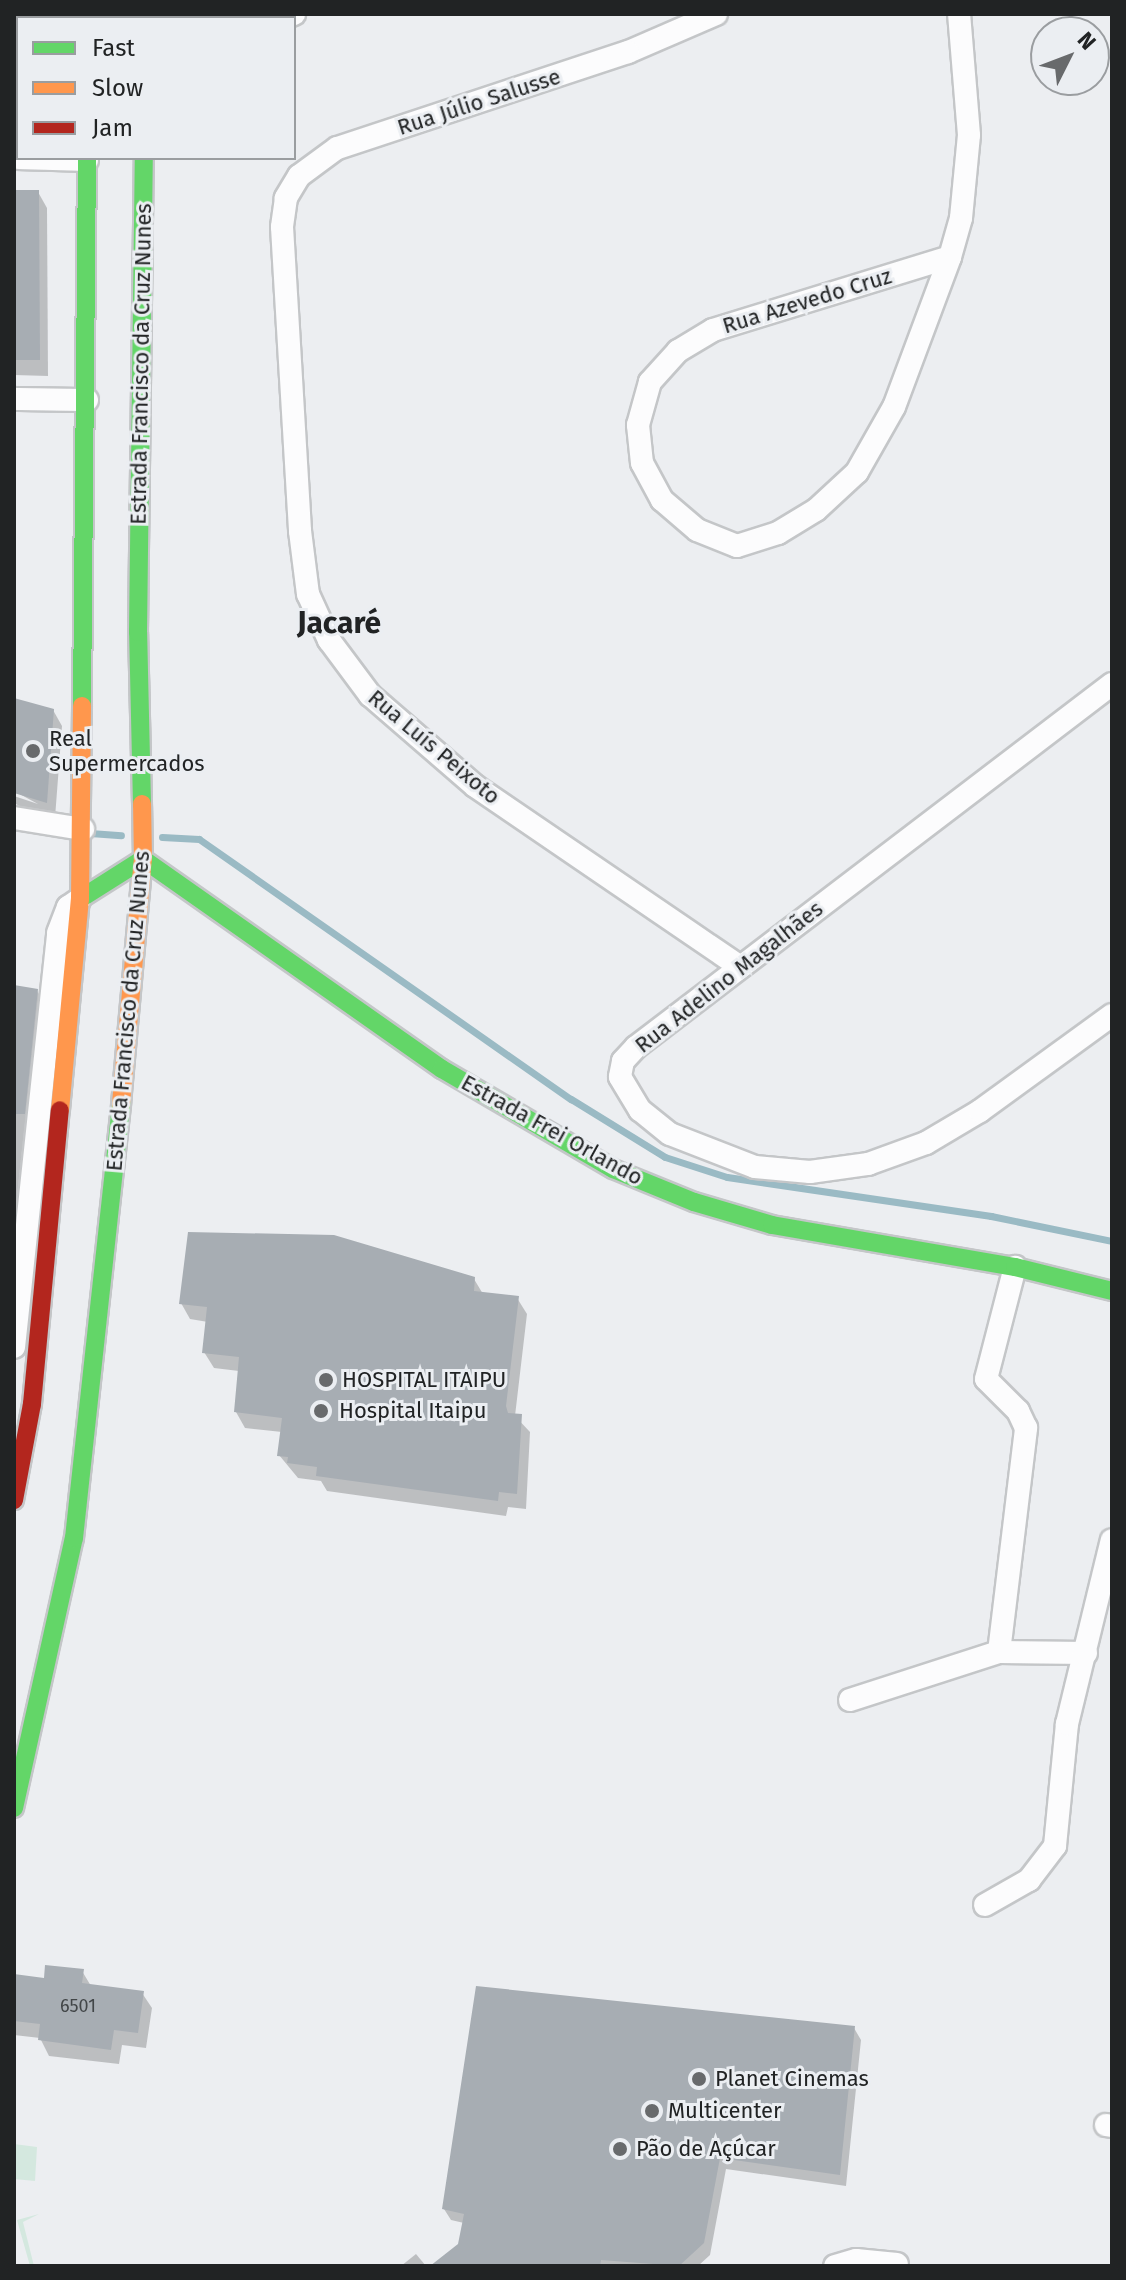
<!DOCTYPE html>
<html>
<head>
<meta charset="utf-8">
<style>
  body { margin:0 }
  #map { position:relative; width:1126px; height:2280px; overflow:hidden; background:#eceef1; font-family:"Fira Sans",sans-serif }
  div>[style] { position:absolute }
  .green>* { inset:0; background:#d4e8df }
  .shadow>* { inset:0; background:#0003 }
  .stream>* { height:7px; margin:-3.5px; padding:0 3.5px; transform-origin:3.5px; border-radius:3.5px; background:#9abac4 }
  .building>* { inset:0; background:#a7adb3 }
  .roads { filter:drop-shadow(2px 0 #c4c6c8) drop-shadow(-2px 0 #c4c6c8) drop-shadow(0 2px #c4c6c8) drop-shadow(0 -2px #c4c6c8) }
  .street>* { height:22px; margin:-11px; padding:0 11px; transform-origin:11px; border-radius:11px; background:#fcfcfd }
  .fast>* { height:18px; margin:-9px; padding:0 9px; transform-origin:9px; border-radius:9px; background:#63d668 }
  .slow>* { height:18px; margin:-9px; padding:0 9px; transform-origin:9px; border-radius:9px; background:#ff974d }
  .jam>* { height:18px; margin:-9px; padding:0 9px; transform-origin:9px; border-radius:9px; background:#b3261e }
  .dots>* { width:22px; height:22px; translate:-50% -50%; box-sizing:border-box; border:4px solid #ebeef2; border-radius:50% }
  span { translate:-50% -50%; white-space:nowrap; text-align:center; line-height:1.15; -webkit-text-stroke:6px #ebeef2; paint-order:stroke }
  .number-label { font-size:18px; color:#424648 }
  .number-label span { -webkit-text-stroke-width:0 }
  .street-label { font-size:22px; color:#212324 }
  .poi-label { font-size:22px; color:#212324 }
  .left { translate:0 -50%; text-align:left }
  .district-label { font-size:30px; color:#212324; font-weight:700 }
  .frame { position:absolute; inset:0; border:16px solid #212324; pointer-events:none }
  .legend { position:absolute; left:16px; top:16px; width:280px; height:144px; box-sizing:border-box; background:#ebeef2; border:2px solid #9a9da0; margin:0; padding:10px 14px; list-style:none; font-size:24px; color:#212324 }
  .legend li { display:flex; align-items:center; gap:16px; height:40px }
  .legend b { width:40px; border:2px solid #9a9da0 }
  .north { position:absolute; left:1030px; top:16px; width:80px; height:80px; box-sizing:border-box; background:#ebeef2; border:2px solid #9a9da0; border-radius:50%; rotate:48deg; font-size:22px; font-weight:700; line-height:32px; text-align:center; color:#212324 }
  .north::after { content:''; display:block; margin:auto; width:28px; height:36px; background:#686a6c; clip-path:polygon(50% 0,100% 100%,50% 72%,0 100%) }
</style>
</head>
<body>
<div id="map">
  <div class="green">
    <div style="clip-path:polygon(14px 2144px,37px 2147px,35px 2181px,14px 2179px)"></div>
    <div style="clip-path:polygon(39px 2214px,23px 2222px,34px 2266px,30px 2266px,17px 2220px)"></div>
  </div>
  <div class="shadow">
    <div style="clip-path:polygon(14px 14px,44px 14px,44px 18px,18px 18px,14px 39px)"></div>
    <div style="clip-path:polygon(14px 79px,18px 79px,18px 132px,14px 132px)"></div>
    <div style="clip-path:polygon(14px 192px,38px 192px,47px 208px,48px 376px,14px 375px)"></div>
    <div style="clip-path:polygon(14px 700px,53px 710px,62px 726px,55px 818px,38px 816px,14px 803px,14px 796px,38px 804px,14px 791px)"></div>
    <div style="clip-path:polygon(14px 987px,37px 991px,46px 1007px,14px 1265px)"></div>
    <div style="clip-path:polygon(474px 1279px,483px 1294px,517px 1298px,527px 1314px,515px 1416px,530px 1432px,526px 1509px,508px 1507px,506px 1516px,327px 1491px,321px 1481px,298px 1478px,279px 1455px,282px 1432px,245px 1428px,236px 1412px,239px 1371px,214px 1368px,204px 1352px,208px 1322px,190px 1319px,181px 1303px)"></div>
    <div style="clip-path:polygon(82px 1971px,91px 1986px,142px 1993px,152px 2008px,146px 2048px,122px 2045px,119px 2064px,49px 2056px,40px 2038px,14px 2035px,14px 1976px,46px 1980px)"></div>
    <div style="clip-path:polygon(854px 2028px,861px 2040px,846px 2186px,726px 2169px,710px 2255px,698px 2266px,433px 2266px,460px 2245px,464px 2223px,451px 2220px,444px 2209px)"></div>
    <div style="clip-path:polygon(416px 2254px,426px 2266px,401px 2266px)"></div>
  </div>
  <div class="stream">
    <div style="left:90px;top:833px;width:31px;rotate:4deg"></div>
    <div style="left:162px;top:837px;width:37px;rotate:3deg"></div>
    <div style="left:199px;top:839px;width:454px;rotate:35deg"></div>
    <div style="left:571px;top:1099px;width:110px;rotate:31.7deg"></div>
    <div style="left:665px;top:1157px;width:65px;rotate:17.9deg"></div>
    <div style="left:727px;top:1177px;width:267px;rotate:8.4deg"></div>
    <div style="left:991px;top:1216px;width:124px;rotate:11.7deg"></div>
  </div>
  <div class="building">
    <div style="clip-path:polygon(14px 190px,39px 190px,40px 360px,14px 360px)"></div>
    <div style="clip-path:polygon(14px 698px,54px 709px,47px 803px,14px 793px)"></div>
    <div style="clip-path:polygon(14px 985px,38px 989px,25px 1114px,14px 1114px)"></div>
    <div style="clip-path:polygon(188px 1232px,334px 1235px,475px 1277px,474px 1291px,519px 1296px,506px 1406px,508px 1413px,522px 1414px,517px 1494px,499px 1492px,498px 1501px,316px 1476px,317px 1467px,287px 1463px,288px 1457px,277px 1456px,282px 1418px,234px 1412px,239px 1357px,202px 1353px,207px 1307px,179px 1304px)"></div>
    <div style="clip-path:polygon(45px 1965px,84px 1969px,82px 1983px,144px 1991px,138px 2033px,114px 2030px,111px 2050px,38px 2040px,40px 2024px,14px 2021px,14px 1974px,44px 1978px)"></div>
    <div style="clip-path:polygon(476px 1986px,855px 2026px,840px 2175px,720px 2158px,704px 2243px,679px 2266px,601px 2260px,600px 2266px,430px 2266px,458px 2244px,464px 2214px,442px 2209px)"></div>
  </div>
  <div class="roads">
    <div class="street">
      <div style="left:716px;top:14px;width:96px;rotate:156.6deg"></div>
      <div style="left:628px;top:52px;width:306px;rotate:161.7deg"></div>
      <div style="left:337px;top:148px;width:47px;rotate:143.6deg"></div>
      <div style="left:299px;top:176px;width:26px;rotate:121deg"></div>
      <div style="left:286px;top:198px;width:29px;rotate:98deg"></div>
      <div style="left:282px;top:227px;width:305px;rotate:86.6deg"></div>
      <div style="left:300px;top:531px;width:64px;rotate:82.8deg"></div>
      <div style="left:308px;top:594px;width:51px;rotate:65.5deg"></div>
      <div style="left:329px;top:640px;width:69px;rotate:53.3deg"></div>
      <div style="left:370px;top:695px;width:139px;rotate:40.9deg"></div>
      <div style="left:475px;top:786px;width:321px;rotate:34.3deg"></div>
      <div style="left:284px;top:18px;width:11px;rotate:-22deg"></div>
      <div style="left:19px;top:158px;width:68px;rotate:1.7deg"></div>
      <div style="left:950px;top:257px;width:248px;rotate:162.9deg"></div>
      <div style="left:713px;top:330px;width:41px;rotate:149deg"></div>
      <div style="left:678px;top:351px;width:42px;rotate:132.1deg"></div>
      <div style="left:650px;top:382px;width:45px;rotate:105.6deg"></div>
      <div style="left:638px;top:425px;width:38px;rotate:84deg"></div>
      <div style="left:642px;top:463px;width:42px;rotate:61.6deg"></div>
      <div style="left:662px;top:500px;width:46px;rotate:40.6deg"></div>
      <div style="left:697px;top:530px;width:43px;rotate:21.8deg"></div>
      <div style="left:737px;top:546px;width:43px;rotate:-17.6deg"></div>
      <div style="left:778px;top:533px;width:44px;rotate:-31.2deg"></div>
      <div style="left:816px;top:510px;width:56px;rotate:-42.8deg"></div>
      <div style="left:857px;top:472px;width:75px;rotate:-60.4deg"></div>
      <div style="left:894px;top:407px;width:160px;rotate:-69.5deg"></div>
      <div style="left:950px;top:257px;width:41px;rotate:-74.2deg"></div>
      <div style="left:961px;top:218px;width:83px;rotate:-84.5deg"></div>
      <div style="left:969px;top:135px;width:121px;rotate:-94.7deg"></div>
      <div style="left:14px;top:399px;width:73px;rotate:0.8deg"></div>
      <div style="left:1112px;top:684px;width:599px;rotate:142.67deg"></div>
      <div style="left:636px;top:1047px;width:19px;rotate:133deg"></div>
      <div style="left:623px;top:1061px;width:16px;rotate:101deg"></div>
      <div style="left:620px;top:1077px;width:39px;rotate:59deg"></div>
      <div style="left:640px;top:1110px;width:38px;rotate:39deg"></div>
      <div style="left:670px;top:1134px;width:91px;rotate:21.2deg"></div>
      <div style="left:755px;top:1167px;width:55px;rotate:5.2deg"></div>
      <div style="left:810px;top:1172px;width:59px;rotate:-7.9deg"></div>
      <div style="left:868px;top:1164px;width:62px;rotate:-19.9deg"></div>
      <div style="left:926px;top:1143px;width:63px;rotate:-30.7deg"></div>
      <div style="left:980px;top:1111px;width:163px;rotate:-36deg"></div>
      <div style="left:14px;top:818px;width:70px;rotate:9.1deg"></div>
      <div style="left:14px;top:1347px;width:416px;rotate:-83.9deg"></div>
      <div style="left:58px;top:933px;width:28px;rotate:-69deg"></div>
      <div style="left:68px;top:907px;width:14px;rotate:-34deg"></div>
      <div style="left:999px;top:1652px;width:226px;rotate:-83.1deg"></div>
      <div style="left:1026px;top:1428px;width:19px;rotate:-115deg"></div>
      <div style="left:1018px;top:1411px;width:45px;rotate:-135deg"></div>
      <div style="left:986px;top:1379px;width:116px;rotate:-75.5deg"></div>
      <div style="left:850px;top:1700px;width:157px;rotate:-17.9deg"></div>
      <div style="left:999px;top:1652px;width:87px;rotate:0.7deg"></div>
      <div style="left:985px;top:1905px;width:51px;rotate:-29.6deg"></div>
      <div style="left:1029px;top:1880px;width:43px;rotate:-52.6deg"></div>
      <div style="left:1055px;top:1846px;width:123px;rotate:-84.4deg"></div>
      <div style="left:1067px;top:1724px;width:189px;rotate:-76.3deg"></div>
      <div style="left:1106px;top:2125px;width:6px;rotate:9deg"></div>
      <div style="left:835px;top:2266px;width:22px;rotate:-16deg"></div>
      <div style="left:856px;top:2260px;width:41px;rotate:5.6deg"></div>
    </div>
    <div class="fast">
      <div style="left:84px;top:14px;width:4px;rotate:90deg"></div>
      <div style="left:143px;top:14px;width:4px;rotate:90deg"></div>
      <div style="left:82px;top:706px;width:548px;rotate:-89.48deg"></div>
      <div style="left:142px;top:804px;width:172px;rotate:-91.3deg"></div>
      <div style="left:138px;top:632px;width:474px;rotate:-89.3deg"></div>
      <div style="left:143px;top:859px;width:365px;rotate:35.1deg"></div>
      <div style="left:442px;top:1069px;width:198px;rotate:30.3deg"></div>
      <div style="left:613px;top:1169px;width:87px;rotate:22.2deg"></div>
      <div style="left:694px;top:1202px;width:81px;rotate:16.4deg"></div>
      <div style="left:772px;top:1225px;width:247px;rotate:9.8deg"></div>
      <div style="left:1015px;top:1267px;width:100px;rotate:13.9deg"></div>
      <div style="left:80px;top:899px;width:75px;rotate:-32.4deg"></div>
      <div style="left:14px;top:1808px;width:277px;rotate:-77.5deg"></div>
      <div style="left:74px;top:1538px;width:437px;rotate:-83.8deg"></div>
    </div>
    <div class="slow">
      <div style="left:121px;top:1104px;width:246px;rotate:-84.9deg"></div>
      <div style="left:143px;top:859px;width:55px;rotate:-91deg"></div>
      <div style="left:60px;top:1110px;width:212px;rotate:-84.6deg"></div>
      <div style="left:80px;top:899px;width:193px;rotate:-89.4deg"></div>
    </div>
    <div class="jam">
      <div style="left:14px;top:1500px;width:98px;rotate:-79.4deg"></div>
      <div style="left:32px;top:1404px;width:295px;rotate:-84.6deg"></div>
    </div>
  </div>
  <div class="dots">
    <div style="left:33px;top:751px;background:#686a6c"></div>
    <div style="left:326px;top:1380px;background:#686a6c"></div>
    <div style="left:321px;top:1411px;background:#686a6c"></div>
    <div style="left:699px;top:2079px;background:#686a6c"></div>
    <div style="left:652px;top:2111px;background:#686a6c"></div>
    <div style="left:620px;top:2149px;background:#686a6c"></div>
  </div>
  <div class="number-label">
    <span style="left:78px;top:2006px">6501</span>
  </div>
  <div class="street-label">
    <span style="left:479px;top:102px;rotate:-18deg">Rua Júlio Salusse</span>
    <span style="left:807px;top:301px;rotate:-17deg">Rua Azevedo Cruz</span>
    <span style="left:141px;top:364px;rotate:-89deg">Estrada Francisco da Cruz Nunes</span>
    <span style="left:434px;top:747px;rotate:40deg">Rua Luís Peixoto</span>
    <span style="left:729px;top:977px;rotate:-38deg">Rua Adelino Magalhães</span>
    <span style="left:128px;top:1011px;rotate:-85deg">Estrada Francisco da Cruz Nunes</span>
    <span style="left:552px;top:1130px;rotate:29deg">Estrada Frei Orlando</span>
  </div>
  <div class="poi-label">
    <span class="left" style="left:49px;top:751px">Real<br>Supermercados</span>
    <span class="left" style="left:342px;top:1380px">HOSPITAL ITAIPU</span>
    <span class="left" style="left:339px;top:1411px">Hospital Itaipu</span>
    <span class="left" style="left:715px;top:2079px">Planet Cinemas</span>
    <span class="left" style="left:668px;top:2111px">Multicenter</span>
    <span class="left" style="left:636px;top:2149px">Pão de Açúcar</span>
  </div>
  <div class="district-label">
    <span style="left:339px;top:623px">Jacaré</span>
  </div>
  <div class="frame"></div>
  <ul class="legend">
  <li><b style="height:10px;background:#63d668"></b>Fast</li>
  <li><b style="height:10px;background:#ff974d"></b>Slow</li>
  <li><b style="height:10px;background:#b3261e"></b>Jam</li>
  </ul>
  <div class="north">N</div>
</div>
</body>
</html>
